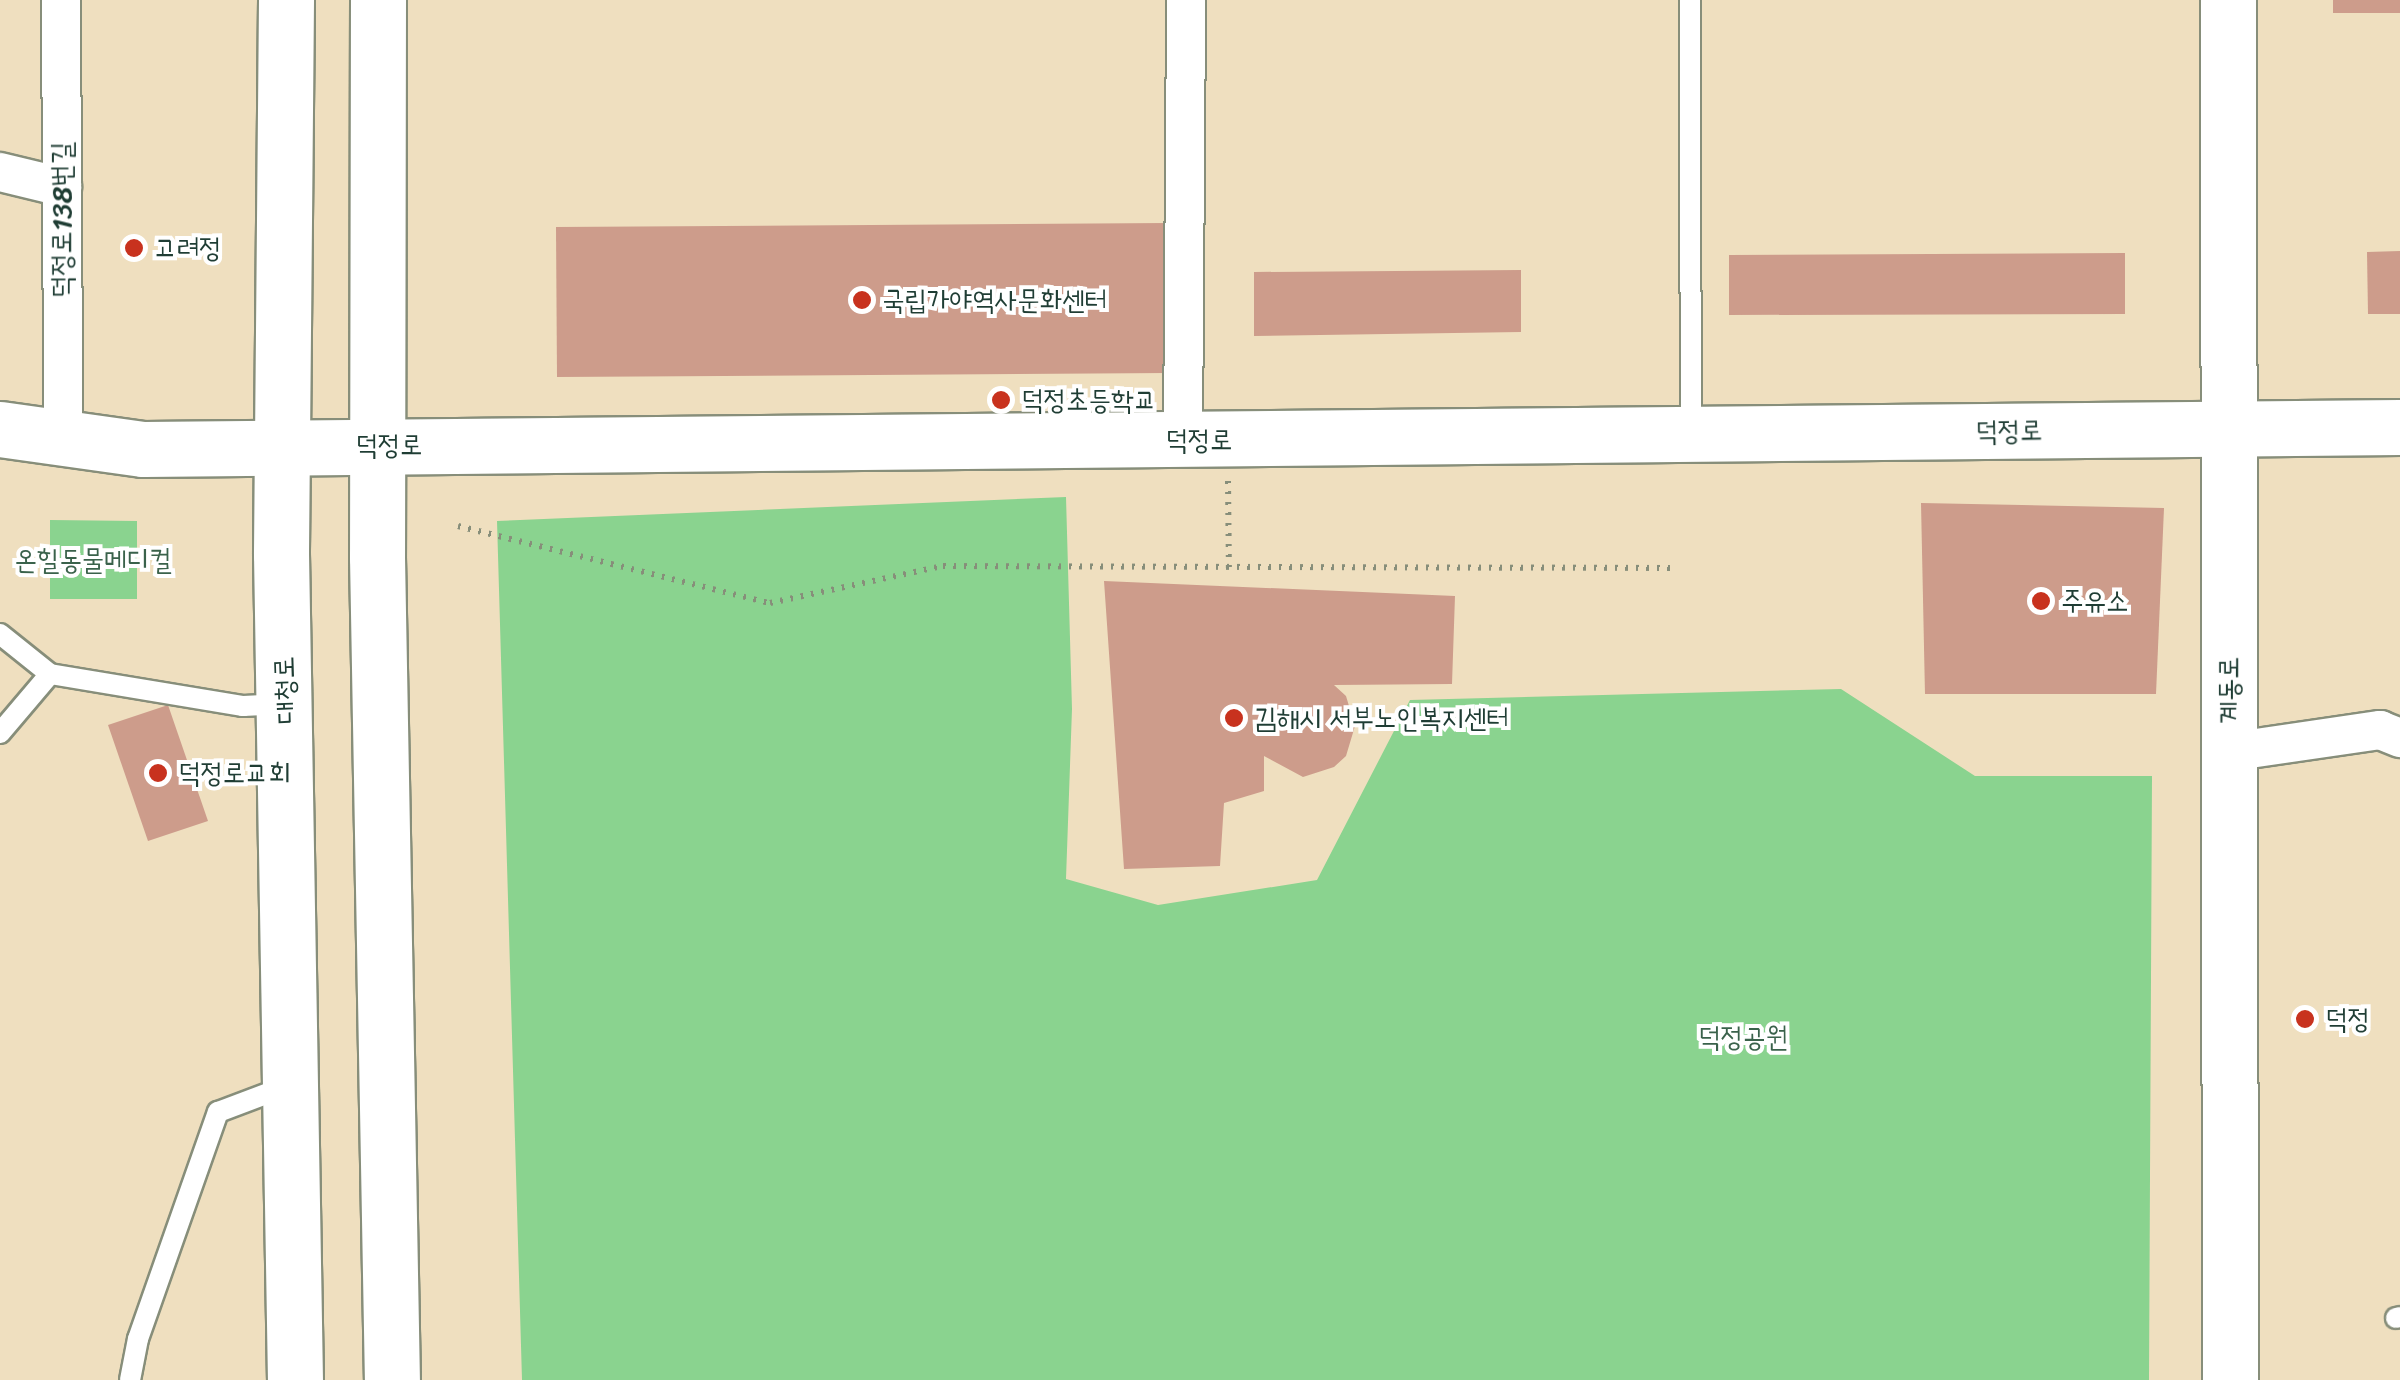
<!DOCTYPE html>
<html>
<head>
<meta charset="utf-8">
<style>
  body { margin:0 }
  #map { position:relative; width:2400px; height:1380px; overflow:hidden; background:#efdfbf; font-family:Sriracha,"Poor Story",sans-serif }
  div>[style] { position:absolute }
  .green>* { inset:0; background:#8ad38f }
  .building>* { inset:0; background:#cd9c8b }
  .path>* { height:6px; margin-top:-3px; transform-origin:0; background:repeating-linear-gradient(90deg,#878e7a 0 2.5px,transparent 0 10.5px) }
  .roads { filter:drop-shadow(2px 0 #878e7a) drop-shadow(-2px 0 #878e7a) drop-shadow(0 2px #878e7a) drop-shadow(0 -2px #878e7a) }
  .lane>* { height:20px; margin:-10px; padding:0 10px; transform-origin:10px; border-radius:10px; background:#fff }
  .street>* { height:38px; margin:-19px; padding:0 19px; transform-origin:19px; border-radius:19px; background:#fff }
  .secondary>* { height:55px; margin:-27.5px; padding:0 27.5px; transform-origin:27.5px; border-radius:27.5px; background:#fff }
  .dots>* { width:28px; height:28px; translate:-50% -50%; box-sizing:border-box; border:5px solid #fff; border-radius:50% }
  span { translate:-50% -50%; white-space:nowrap; text-align:center; line-height:1.15; -webkit-text-stroke:8px #fff; paint-order:stroke }
  .street-label { font-size:28px; color:#1f3d34 }
  .poi-label { font-size:28px; color:#1f3d34 }
  .left { translate:0 -50%; text-align:left }
  .park-label { font-size:28px; color:#3a624b }
</style>
</head>
<body>
<div id="map">
  <div class="green">
    <div style="clip-path:polygon(1066px 497px,1072px 709px,1066px 879px,1158px 905px,1317px 880px,1410px 700px,1841px 689px,1975px 776px,2152px 776px,2149px 1380px,522px 1380px,497px 521px)"></div>
    <div style="clip-path:polygon(50px 520px,137px 521px,137px 599px,50px 599px)"></div>
  </div>
  <div class="building">
    <div style="clip-path:polygon(2333px 0,2400px 0,2400px 13px,2333px 13px)"></div>
    <div style="clip-path:polygon(1167px 223px,1169px 373px,557px 377px,556px 227px)"></div>
    <div style="clip-path:polygon(2400px 251px,2400px 314px,2368px 314px,2367px 252px)"></div>
    <div style="clip-path:polygon(2125px 253px,2125px 314px,1729px 315px,1729px 255px)"></div>
    <div style="clip-path:polygon(1521px 270px,1521px 332px,1254px 336px,1254px 272px)"></div>
    <div style="clip-path:polygon(1921px 503px,2164px 508px,2156px 694px,1925px 694px)"></div>
    <div style="clip-path:polygon(1104px 581px,1455px 596px,1452px 684px,1334px 685px,1346px 696px,1355px 726px,1346px 756px,1334px 767px,1303px 777px,1264px 756px,1264px 791px,1224px 803px,1220px 866px,1124px 869px)"></div>
    <div style="clip-path:polygon(168px 705px,208px 821px,148px 841px,108px 725px)"></div>
  </div>
  <div class="path">
    <div style="left:1228px;top:481px;width:89px;rotate:89.4deg"></div>
    <div style="left:458px;top:526px;width:321px;rotate:13.9deg"></div>
    <div style="left:770px;top:603px;width:177px;rotate:-12.1deg"></div>
    <div style="left:943px;top:566px;width:727px;rotate:0.16deg"></div>
  </div>
  <div class="roads">
    <div class="lane">
      <div style="left:1690px;top:0;width:433px;rotate:89.9deg"></div>
      <div style="left:0;top:634px;width:64px;rotate:38.7deg"></div>
      <div style="left:50px;top:674px;width:196px;rotate:9.4deg"></div>
      <div style="left:243px;top:706px;width:41px;rotate:-2.8deg"></div>
      <div style="left:0;top:733px;width:77px;rotate:-49.7deg"></div>
      <div style="left:2396px;top:1318px;width:4px;rotate:-14deg"></div>
      <div style="left:130px;top:1380px;width:42px;rotate:-79deg"></div>
      <div style="left:138px;top:1339px;width:241px;rotate:-70.6deg"></div>
      <div style="left:218px;top:1112px;width:74px;rotate:-20.6deg"></div>
    </div>
    <div class="street">
      <div style="left:61px;top:0;width:441px;rotate:89.7deg"></div>
      <div style="left:0;top:172px;width:64px;rotate:13.6deg"></div>
      <div style="left:1183px;top:440px;width:440px;rotate:-89.6deg"></div>
      <div style="left:2229px;top:752px;width:153px;rotate:-8.3deg"></div>
      <div style="left:2380px;top:730px;width:22px;rotate:22deg"></div>
    </div>
    <div class="secondary">
      <div style="left:286px;top:0;width:554px;rotate:90.52deg"></div>
      <div style="left:281px;top:554px;width:826px;rotate:89.03deg"></div>
      <div style="left:378px;top:0;width:557px;rotate:90.1deg"></div>
      <div style="left:377px;top:557px;width:823px;rotate:88.96deg"></div>
      <div style="left:2228px;top:0;width:1380px;rotate:89.92deg"></div>
      <div style="left:0;top:429px;width:144px;rotate:8deg"></div>
      <div style="left:143px;top:449px;width:2257px;rotate:-0.56deg"></div>
    </div>
  </div>
  <div class="dots">
    <div style="left:134px;top:248px;background:#c8321e"></div>
    <div style="left:862px;top:300px;background:#c8321e"></div>
    <div style="left:1001px;top:400px;background:#c8321e"></div>
    <div style="left:2041px;top:601px;background:#c8321e"></div>
    <div style="left:1234px;top:718px;background:#c8321e"></div>
    <div style="left:158px;top:773px;background:#c8321e"></div>
    <div style="left:2305px;top:1019px;background:#c8321e"></div>
  </div>
  <div class="street-label">
    <span style="left:62px;top:220px;rotate:-90deg">덕정로138번길</span>
    <span style="left:2009px;top:431px;rotate:-1deg">덕정로</span>
    <span style="left:1199px;top:440px">덕정로</span>
    <span style="left:389px;top:445px">덕정로</span>
    <span style="left:285px;top:690px;rotate:-92deg">대청로</span>
    <span style="left:2229px;top:690px;rotate:-90deg">계동로</span>
  </div>
  <div class="poi-label">
    <span class="left" style="left:154px;top:248px">고려정</span>
    <span class="left" style="left:882px;top:300px">국립가야역사문화센터</span>
    <span class="left" style="left:1021px;top:400px">덕정초등학교</span>
    <span class="left" style="left:2061px;top:601px">주유소</span>
    <span class="left" style="left:1254px;top:718px">김해시 서부노인복지센터</span>
    <span class="left" style="left:178px;top:773px">덕정로교회</span>
    <span class="left" style="left:2325px;top:1019px">덕정</span>
  </div>
  <div class="park-label">
    <span style="left:93px;top:560px">온힐동물메디컬</span>
    <span style="left:1743px;top:1037px">덕정공원</span>
  </div>
</div>
</body>
</html>
